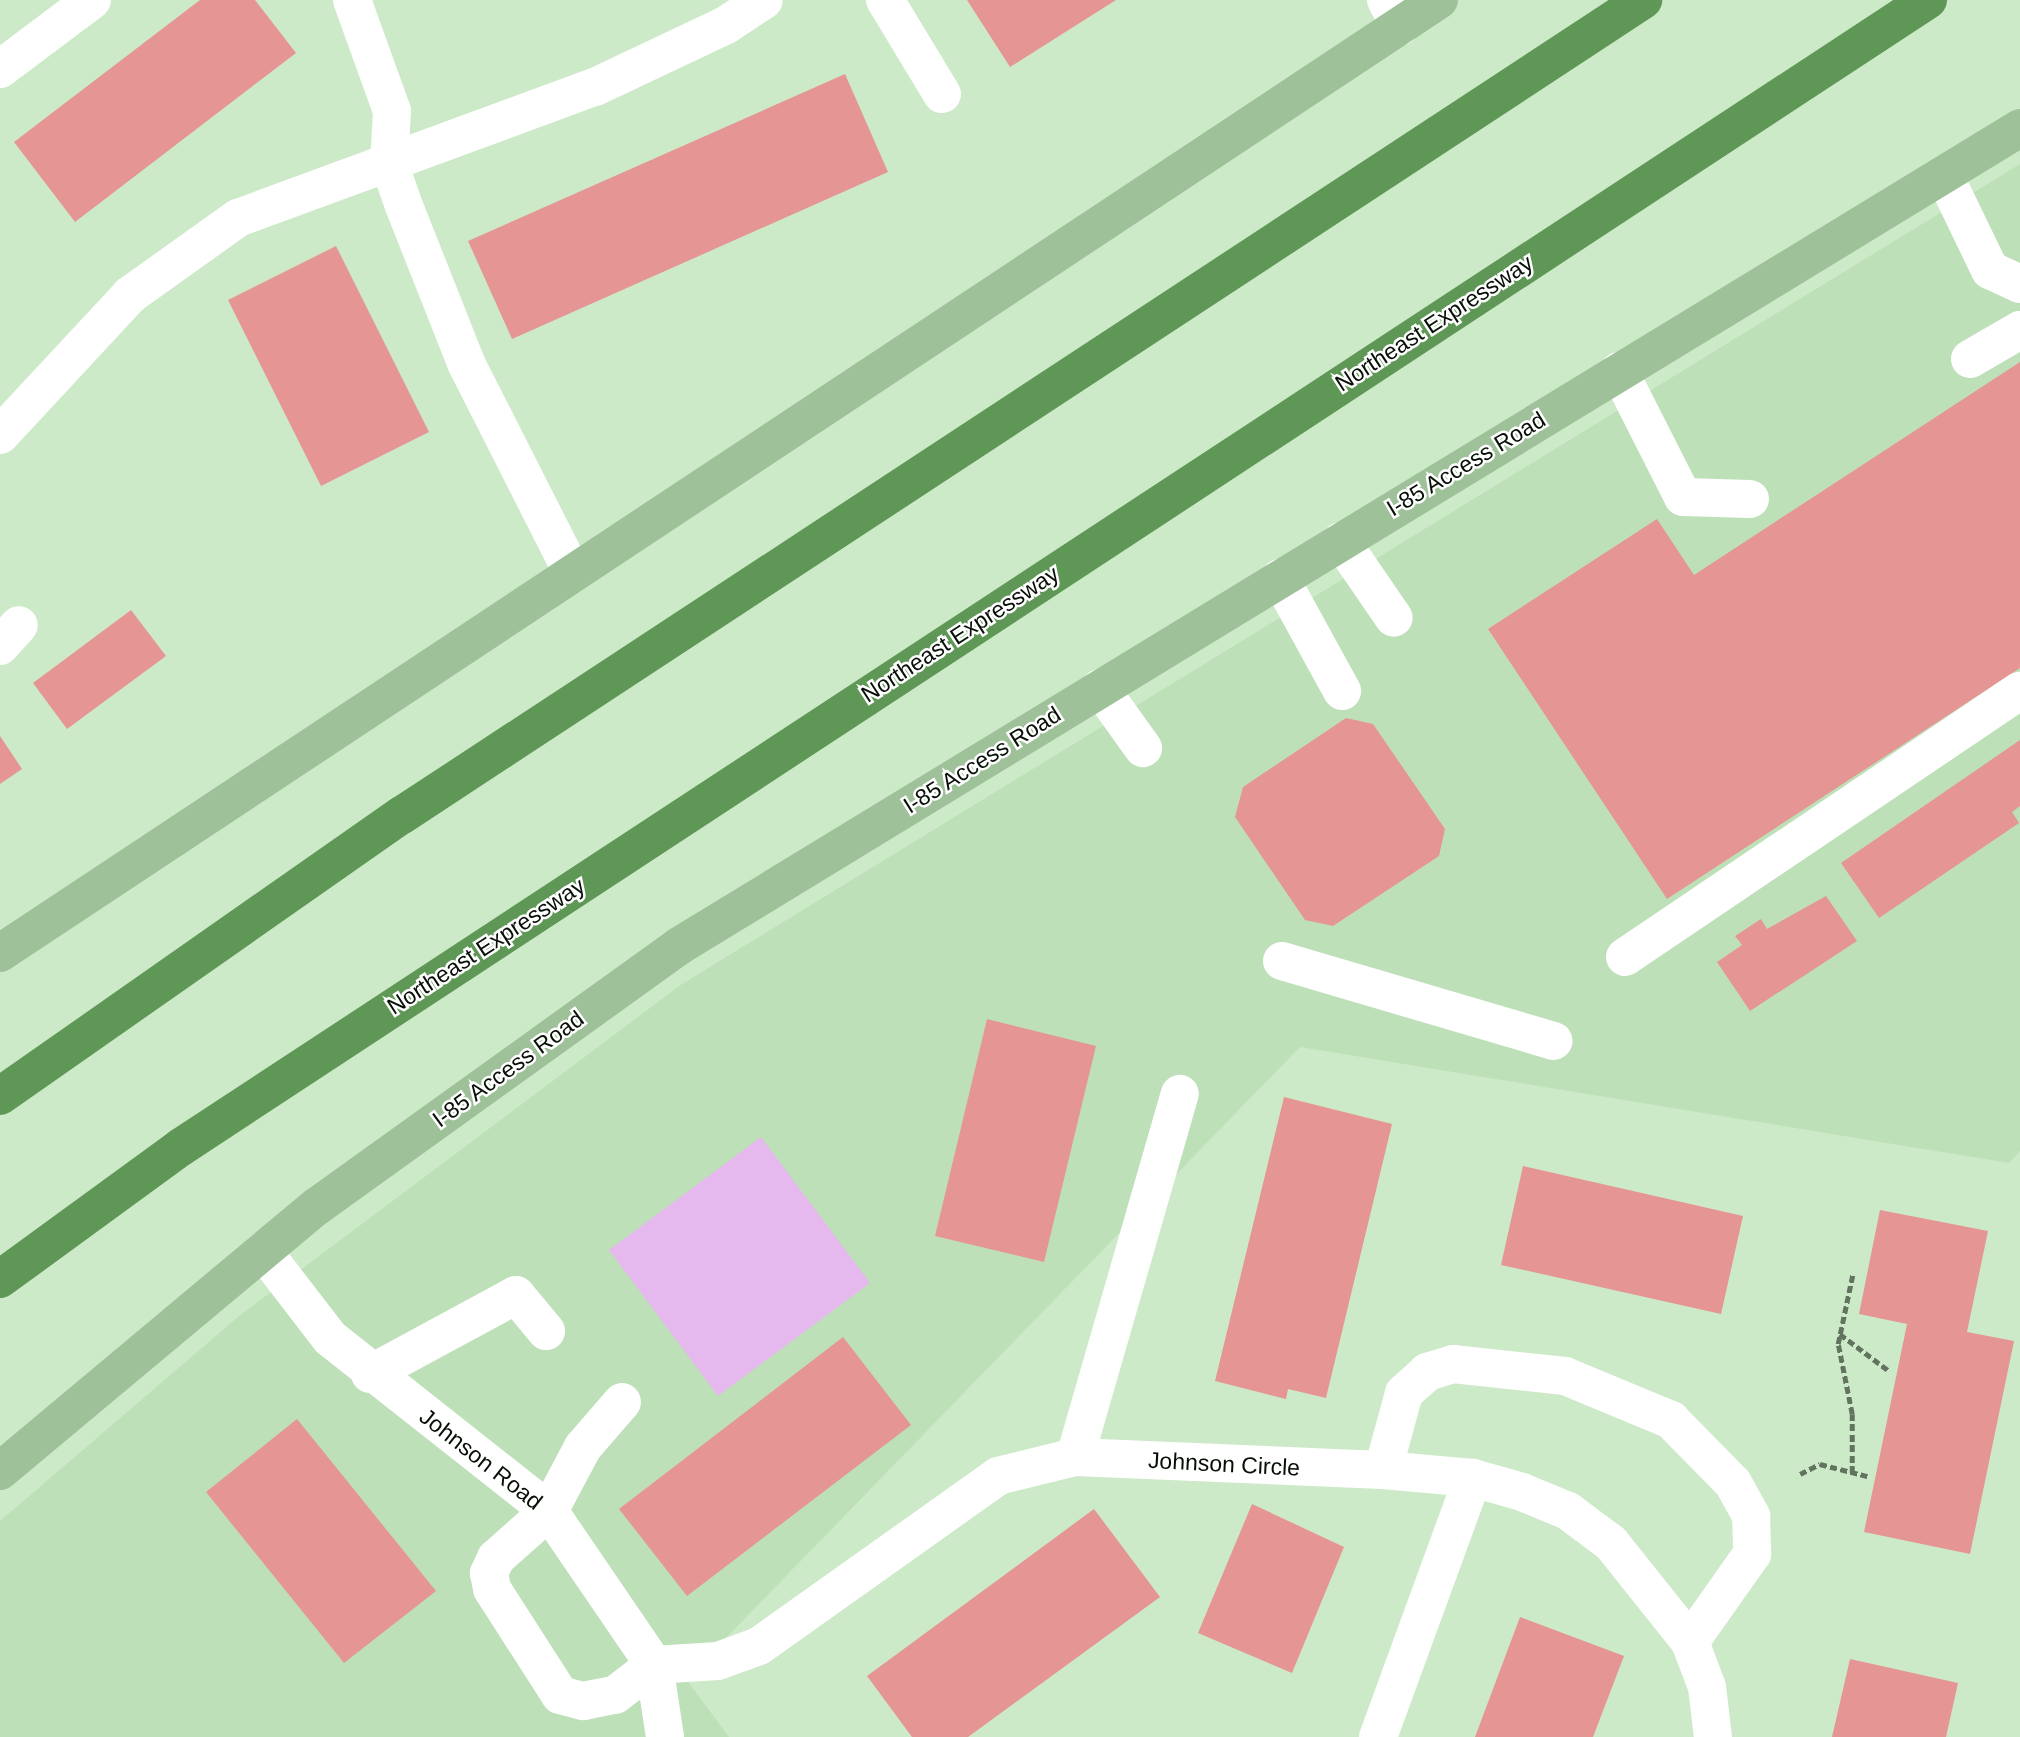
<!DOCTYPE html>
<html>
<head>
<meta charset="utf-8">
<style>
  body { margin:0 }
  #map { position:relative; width:2020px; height:1737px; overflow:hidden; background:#cdeac8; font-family:Helvetica,sans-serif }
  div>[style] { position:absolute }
  .built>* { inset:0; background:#bee0b8 }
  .green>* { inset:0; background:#e5b9ed }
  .building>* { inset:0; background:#e59593 }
  .path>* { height:4.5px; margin-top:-2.25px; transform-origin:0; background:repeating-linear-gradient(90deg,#62745f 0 7px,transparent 0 10.5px) }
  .minor>* { height:38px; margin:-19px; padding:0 19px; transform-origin:19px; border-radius:19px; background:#fff }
  .major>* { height:38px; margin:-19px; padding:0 19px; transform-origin:19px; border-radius:19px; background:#9fc19a }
  .highway>* { height:38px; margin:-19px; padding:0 19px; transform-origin:19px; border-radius:19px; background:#5f9756 }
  span { translate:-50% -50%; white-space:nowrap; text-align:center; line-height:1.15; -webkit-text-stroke:5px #fff; paint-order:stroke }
  .street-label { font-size:23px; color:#071006 }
</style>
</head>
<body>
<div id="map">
  <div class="built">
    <div style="clip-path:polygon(2020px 164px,2020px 1151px,2009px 1163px,1300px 1047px,686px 1679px,729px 1737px,0 1737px,0 1521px,239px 1316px,682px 984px)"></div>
  </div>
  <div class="green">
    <div style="clip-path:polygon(761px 1137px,870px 1283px,718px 1396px,609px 1250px)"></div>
  </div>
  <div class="building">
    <div style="clip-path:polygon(200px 0,255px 0,296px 53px,75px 222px,14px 142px)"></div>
    <div style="clip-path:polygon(967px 0,1116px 0,1010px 67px)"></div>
    <div style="clip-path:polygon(845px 74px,888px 172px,512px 339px,468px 241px)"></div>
    <div style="clip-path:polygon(336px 246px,429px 432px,321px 486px,228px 300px)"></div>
    <div style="clip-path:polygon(2020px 362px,2020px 668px,1667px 899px,1488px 629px,1657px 519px,1694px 575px)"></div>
    <div style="clip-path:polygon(131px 610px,166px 656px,67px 729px,33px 683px)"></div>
    <div style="clip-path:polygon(1346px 718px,1373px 724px,1445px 829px,1439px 856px,1333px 926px,1305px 920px,1235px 817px,1243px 787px)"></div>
    <div style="clip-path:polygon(0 736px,22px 769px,0 784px)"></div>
    <div style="clip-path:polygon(2020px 740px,2020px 806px,2012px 812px,2019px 823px,1879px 918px,1841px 863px)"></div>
    <div style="clip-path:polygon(1826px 896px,1857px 941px,1750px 1011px,1717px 962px,1742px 945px,1735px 936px,1761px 919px,1767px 929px)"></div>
    <div style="clip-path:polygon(987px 1019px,1096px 1046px,1044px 1262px,935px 1236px)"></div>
    <div style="clip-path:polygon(1284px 1097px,1392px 1124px,1326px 1398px,1288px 1389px,1286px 1399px,1215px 1381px)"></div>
    <div style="clip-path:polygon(1523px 1166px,1743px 1216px,1721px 1314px,1501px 1265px)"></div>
    <div style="clip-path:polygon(1880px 1210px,1988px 1231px,1967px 1332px,2014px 1341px,1970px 1554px,1864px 1532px,1907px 1324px,1859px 1314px)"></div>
    <div style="clip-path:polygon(843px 1337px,911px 1425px,687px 1596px,619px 1509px)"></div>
    <div style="clip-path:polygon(297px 1419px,436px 1591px,344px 1663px,206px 1492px)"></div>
    <div style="clip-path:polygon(1252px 1504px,1344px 1547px,1292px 1673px,1198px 1633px)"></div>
    <div style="clip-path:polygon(1094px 1509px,1160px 1597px,968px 1737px,912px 1737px,867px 1676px)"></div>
    <div style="clip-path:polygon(1520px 1617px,1624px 1656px,1593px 1737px,1475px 1737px)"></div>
    <div style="clip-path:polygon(1850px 1659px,1958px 1683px,1946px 1737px,1832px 1737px)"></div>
  </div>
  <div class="path">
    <div style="left:1840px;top:1334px;width:60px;rotate:36.9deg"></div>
    <div style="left:1852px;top:1473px;width:59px;rotate:-90deg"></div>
    <div style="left:1852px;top:1414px;width:71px;rotate:-101.3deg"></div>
    <div style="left:1838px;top:1344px;width:73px;rotate:-78.1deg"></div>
    <div style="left:1800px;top:1474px;width:22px;rotate:-27deg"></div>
    <div style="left:1820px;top:1464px;width:49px;rotate:14.3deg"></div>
  </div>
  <div class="minor">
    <div style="left:352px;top:0;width:118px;rotate:70.2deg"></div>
    <div style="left:392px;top:111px;width:52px;rotate:93.3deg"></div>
    <div style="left:389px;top:163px;width:46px;rotate:70.8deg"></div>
    <div style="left:404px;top:206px;width:171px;rotate:68.4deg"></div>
    <div style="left:467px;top:365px;width:230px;rotate:63.1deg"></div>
    <div style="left:885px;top:0;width:110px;rotate:58.8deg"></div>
    <div style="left:1386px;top:0;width:30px;rotate:62deg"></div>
    <div style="left:0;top:69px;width:115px;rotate:-36.9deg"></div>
    <div style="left:1944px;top:175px;width:106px;rotate:64.2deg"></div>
    <div style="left:1990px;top:270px;width:33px;rotate:25deg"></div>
    <div style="left:1970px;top:359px;width:58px;rotate:-30.1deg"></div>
    <div style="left:1619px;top:371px;width:141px;rotate:63.1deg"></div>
    <div style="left:1683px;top:497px;width:67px;rotate:1.7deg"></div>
    <div style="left:0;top:435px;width:191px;rotate:-47.1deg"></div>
    <div style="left:130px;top:295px;width:133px;rotate:-35.5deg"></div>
    <div style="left:238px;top:218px;width:380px;rotate:-20.2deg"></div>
    <div style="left:595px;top:87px;width:145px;rotate:-25.3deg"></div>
    <div style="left:726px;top:25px;width:45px;rotate:-33.3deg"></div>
    <div style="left:1341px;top:541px;width:93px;rotate:55.5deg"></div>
    <div style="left:1280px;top:578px;width:129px;rotate:61.2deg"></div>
    <div style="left:0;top:646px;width:28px;rotate:-48deg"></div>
    <div style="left:1100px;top:688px;width:74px;rotate:54.4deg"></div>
    <div style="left:1625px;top:957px;width:476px;rotate:-34deg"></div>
    <div style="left:1282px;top:961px;width:283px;rotate:16.4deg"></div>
    <div style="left:263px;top:1251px;width:110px;rotate:52.4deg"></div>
    <div style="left:330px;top:1338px;width:279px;rotate:38.3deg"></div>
    <div style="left:549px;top:1511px;width:186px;rotate:55.7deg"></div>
    <div style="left:654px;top:1665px;width:73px;rotate:81.3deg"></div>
    <div style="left:370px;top:1374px;width:166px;rotate:-28.4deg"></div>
    <div style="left:516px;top:1295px;width:47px;rotate:50.2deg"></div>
    <div style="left:622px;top:1402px;width:60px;rotate:130.9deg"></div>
    <div style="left:583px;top:1447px;width:72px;rotate:118deg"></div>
    <div style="left:549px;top:1511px;width:71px;rotate:138.4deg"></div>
    <div style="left:496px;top:1558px;width:17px;rotate:115deg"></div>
    <div style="left:489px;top:1573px;width:16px;rotate:79deg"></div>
    <div style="left:492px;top:1589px;width:126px;rotate:57.3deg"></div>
    <div style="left:560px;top:1695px;width:24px;rotate:15deg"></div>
    <div style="left:583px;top:1701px;width:33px;rotate:-11deg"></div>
    <div style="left:615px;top:1695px;width:49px;rotate:-37.6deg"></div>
    <div style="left:1075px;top:1457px;width:378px;rotate:-73.9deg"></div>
    <div style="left:1383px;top:1470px;width:80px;rotate:-74.7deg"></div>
    <div style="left:1404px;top:1393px;width:31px;rotate:-42deg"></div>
    <div style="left:1427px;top:1372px;width:27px;rotate:-17deg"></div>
    <div style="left:1453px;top:1364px;width:113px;rotate:6.1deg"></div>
    <div style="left:1565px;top:1376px;width:115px;rotate:22.5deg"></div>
    <div style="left:1671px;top:1420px;width:88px;rotate:45.5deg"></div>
    <div style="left:1733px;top:1483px;width:38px;rotate:61deg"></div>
    <div style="left:1751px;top:1516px;width:38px;rotate:88deg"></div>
    <div style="left:1752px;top:1554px;width:108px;rotate:125.2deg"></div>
    <div style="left:654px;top:1665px;width:64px;rotate:-3.6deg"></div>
    <div style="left:718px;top:1661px;width:44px;rotate:-20.1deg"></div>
    <div style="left:759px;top:1646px;width:293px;rotate:-35.4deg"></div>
    <div style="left:998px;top:1476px;width:79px;rotate:-13.9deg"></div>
    <div style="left:1075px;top:1457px;width:308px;rotate:2.4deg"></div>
    <div style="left:1383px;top:1470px;width:90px;rotate:5.1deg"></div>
    <div style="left:1473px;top:1478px;width:51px;rotate:15.9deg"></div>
    <div style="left:1522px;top:1492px;width:50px;rotate:22.4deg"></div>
    <div style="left:1568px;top:1511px;width:54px;rotate:36.7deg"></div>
    <div style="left:1611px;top:1543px;width:127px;rotate:51.4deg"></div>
    <div style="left:1690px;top:1642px;width:48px;rotate:69.3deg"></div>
    <div style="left:1707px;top:1687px;width:50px;rotate:83.2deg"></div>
    <div style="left:1378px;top:1737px;width:276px;rotate:-69.9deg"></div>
  </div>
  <div class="major">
    <div style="left:0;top:953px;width:1726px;rotate:-33.52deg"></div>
    <div style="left:0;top:1471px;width:412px;rotate:-39.9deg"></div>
    <div style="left:316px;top:1207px;width:447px;rotate:-35.7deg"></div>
    <div style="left:679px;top:946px;width:1571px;rotate:-31.38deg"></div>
  </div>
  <div class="highway">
    <div style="left:0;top:1096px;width:490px;rotate:-35deg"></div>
    <div style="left:402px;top:815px;width:1485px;rotate:-33.29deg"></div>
    <div style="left:0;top:1279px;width:224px;rotate:-36.1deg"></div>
    <div style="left:181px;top:1147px;width:2090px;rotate:-33.29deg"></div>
  </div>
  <div class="street-label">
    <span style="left:1434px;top:323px;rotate:-33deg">Northeast Expressway</span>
    <span style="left:1466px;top:464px;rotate:-31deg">I-85 Access Road</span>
    <span style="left:960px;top:634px;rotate:-33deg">Northeast Expressway</span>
    <span style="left:982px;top:760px;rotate:-32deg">I-85 Access Road</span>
    <span style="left:486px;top:946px;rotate:-33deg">Northeast Expressway</span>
    <span style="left:508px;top:1069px;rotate:-36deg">I-85 Access Road</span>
    <span style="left:481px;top:1459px;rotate:38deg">Johnson Road</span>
    <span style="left:1224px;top:1464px;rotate:3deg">Johnson Circle</span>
  </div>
</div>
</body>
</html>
